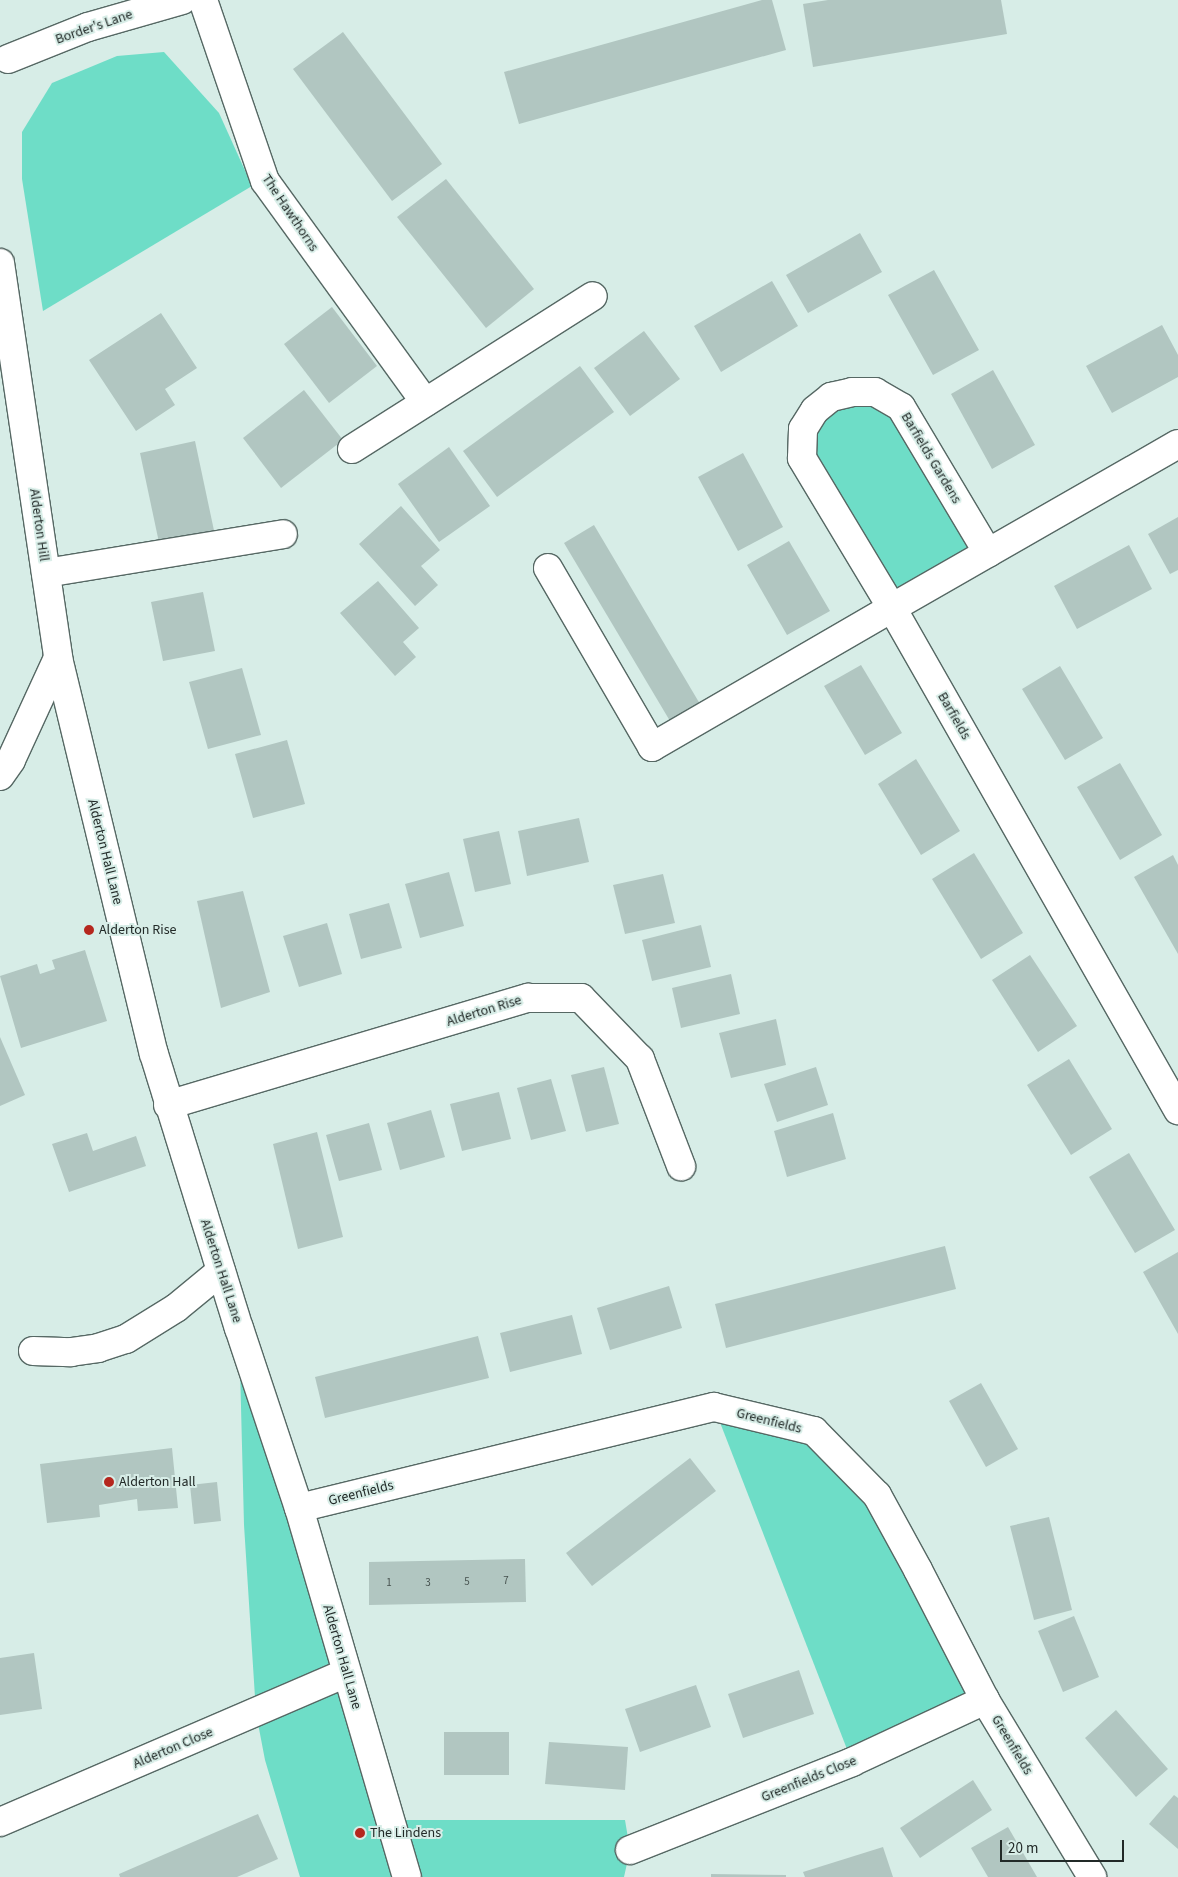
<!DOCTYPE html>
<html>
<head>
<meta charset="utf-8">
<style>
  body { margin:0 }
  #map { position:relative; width:1178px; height:1877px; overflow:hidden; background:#d7ede7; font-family:"Source Sans 3",sans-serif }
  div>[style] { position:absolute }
  .green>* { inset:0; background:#6eddc7 }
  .building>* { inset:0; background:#b1c6c1 }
  .roads { filter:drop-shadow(1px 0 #566864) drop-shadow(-1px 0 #566864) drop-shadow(0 1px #566864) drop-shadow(0 -1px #566864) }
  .minor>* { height:28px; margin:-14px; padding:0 14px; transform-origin:14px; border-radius:14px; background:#fff }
  .dots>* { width:14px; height:14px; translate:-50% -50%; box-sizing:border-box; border:2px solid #d7ede7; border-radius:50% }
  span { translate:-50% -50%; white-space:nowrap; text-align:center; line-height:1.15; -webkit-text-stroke:4px #d7ede7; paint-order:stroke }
  .number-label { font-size:11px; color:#46514e }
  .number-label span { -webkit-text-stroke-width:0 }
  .street-label { font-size:14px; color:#222a28 }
  .poi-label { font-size:14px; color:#222a28 }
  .left { translate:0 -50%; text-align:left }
  .scale { position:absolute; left:1000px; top:1840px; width:124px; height:22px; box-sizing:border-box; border:2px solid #222a28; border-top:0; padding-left:6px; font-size:15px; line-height:18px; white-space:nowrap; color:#222a28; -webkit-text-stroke:4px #d7ede7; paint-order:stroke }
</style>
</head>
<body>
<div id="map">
  <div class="green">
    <div style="clip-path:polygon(164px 52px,219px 113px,252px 186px,43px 311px,22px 179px,22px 132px,52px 83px,117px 56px)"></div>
    <div style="clip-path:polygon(875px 392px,988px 553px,892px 608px,803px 429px,815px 410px)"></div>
    <div style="clip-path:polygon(239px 1328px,390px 1820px,625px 1820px,630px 1850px,624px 1877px,300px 1877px,265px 1760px,256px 1713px,244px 1525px)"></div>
    <div style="clip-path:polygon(714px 1407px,814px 1431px,877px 1495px,985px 1700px,852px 1762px)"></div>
  </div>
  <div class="building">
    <div style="clip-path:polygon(762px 0,772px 0,786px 50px,519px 124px,504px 72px)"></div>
    <div style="clip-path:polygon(828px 0,1001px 0,1007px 34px,813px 67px,803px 4px)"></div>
    <div style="clip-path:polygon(343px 32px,442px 164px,392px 201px,293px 69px)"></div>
    <div style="clip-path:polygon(446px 179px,534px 289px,486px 328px,397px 217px)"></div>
    <div style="clip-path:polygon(860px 233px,882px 272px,808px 313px,786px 275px)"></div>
    <div style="clip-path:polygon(934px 270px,979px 350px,933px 375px,888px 295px)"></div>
    <div style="clip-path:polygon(772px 281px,798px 326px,721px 372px,694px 326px)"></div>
    <div style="clip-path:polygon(332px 307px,377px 366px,329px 403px,284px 344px)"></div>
    <div style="clip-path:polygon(161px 313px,197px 368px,165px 389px,175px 405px,136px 431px,89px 360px)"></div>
    <div style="clip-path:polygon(1162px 325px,1178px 355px,1178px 377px,1112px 413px,1086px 366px)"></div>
    <div style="clip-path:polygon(644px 331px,680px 379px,630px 416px,594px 368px)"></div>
    <div style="clip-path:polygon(580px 366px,614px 412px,497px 497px,463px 451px)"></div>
    <div style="clip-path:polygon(993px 370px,1035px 445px,992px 469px,951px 394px)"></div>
    <div style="clip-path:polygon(304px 390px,343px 440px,281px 488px,243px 438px)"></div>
    <div style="clip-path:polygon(195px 441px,216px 540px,161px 552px,140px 453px)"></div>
    <div style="clip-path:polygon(449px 447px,490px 506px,439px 542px,398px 484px)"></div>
    <div style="clip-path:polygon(743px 453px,783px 527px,738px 551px,698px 477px)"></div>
    <div style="clip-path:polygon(401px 506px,440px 550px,421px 566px,438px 585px,415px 606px,359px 544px)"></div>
    <div style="clip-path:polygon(1178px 517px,1178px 570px,1170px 574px,1148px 534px)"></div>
    <div style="clip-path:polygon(594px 525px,700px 704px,670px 721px,564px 543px)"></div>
    <div style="clip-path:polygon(789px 541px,830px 611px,787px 635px,747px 565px)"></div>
    <div style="clip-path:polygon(1129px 545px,1152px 589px,1077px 629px,1054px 586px)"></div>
    <div style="clip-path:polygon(378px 581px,419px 628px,403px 642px,416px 657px,395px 676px,340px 613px)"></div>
    <div style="clip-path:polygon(203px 592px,215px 651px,163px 661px,151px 602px)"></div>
    <div style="clip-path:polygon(861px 665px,902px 733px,865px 755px,824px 686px)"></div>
    <div style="clip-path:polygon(1060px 666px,1103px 738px,1065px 760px,1022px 689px)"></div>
    <div style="clip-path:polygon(242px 668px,261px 735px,208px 749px,189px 682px)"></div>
    <div style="clip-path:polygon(287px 740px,305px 804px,253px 818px,235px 754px)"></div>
    <div style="clip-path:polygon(916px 759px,960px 831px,921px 855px,878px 784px)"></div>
    <div style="clip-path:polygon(1120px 763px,1162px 835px,1120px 860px,1077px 787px)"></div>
    <div style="clip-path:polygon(579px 818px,589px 862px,527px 876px,518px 831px)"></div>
    <div style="clip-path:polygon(499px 831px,511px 884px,475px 892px,463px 839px)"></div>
    <div style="clip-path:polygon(974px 853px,1023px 933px,981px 959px,932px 879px)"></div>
    <div style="clip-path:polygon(1173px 855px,1178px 865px,1178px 954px,1134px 877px)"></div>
    <div style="clip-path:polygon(449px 872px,464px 926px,420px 938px,405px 884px)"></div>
    <div style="clip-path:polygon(663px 874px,675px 923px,625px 934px,613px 885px)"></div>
    <div style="clip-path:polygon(243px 891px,270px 992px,221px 1008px,197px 901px)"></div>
    <div style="clip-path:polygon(389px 903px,402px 948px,361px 959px,349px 914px)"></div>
    <div style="clip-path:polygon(327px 923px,342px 974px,299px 987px,283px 936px)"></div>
    <div style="clip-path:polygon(701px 925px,711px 967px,652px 981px,642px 940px)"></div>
    <div style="clip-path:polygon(85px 950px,107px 1021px,21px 1048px,0 976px,37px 964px,40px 974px,55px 969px,52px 960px)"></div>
    <div style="clip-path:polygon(1030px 955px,1077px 1026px,1038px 1052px,992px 980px)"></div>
    <div style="clip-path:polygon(731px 974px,740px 1014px,681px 1028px,672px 988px)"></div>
    <div style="clip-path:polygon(776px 1019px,786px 1065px,731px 1078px,719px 1033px)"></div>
    <div style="clip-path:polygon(0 1037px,25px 1095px,0 1106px)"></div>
    <div style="clip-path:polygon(1069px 1059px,1112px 1129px,1071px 1155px,1027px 1085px)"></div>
    <div style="clip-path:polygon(604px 1067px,619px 1124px,586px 1132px,571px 1075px)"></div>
    <div style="clip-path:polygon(816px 1067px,828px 1105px,777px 1122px,764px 1084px)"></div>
    <div style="clip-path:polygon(551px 1079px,566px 1131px,531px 1140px,517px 1088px)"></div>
    <div style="clip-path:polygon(499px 1092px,511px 1139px,462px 1151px,450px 1104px)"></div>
    <div style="clip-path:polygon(431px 1110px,445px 1157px,400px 1170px,387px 1123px)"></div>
    <div style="clip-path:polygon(833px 1113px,846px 1159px,787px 1177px,774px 1131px)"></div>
    <div style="clip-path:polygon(369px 1123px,382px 1170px,339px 1181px,326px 1135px)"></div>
    <div style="clip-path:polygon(317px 1132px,343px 1237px,298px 1249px,273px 1144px)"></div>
    <div style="clip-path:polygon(87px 1133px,93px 1151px,136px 1136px,146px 1166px,69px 1192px,52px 1144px)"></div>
    <div style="clip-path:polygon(1129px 1153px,1175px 1230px,1135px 1253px,1089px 1177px)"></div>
    <div style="clip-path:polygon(945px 1246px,956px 1289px,726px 1348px,715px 1304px)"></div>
    <div style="clip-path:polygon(1178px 1252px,1178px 1334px,1143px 1272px)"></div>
    <div style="clip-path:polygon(669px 1286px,682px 1328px,610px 1350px,597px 1308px)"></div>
    <div style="clip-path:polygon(572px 1315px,582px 1354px,510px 1372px,500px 1333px)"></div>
    <div style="clip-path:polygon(478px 1336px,489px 1378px,325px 1418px,315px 1377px)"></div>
    <div style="clip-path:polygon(981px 1383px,1018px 1449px,986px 1467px,949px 1401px)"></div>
    <div style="clip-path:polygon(172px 1448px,178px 1508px,138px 1511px,137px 1499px,99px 1505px,100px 1517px,47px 1523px,40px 1464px)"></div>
    <div style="clip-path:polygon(690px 1458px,716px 1491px,592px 1586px,566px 1553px)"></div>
    <div style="clip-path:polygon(217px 1482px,221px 1521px,194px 1524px,190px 1485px)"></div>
    <div style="clip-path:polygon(1049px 1517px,1072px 1610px,1034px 1620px,1010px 1526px)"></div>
    <div style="clip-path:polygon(525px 1559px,526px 1602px,369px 1605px,369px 1562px)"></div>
    <div style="clip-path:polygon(1074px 1616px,1099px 1677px,1063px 1692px,1038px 1631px)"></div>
    <div style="clip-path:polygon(34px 1653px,42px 1709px,0 1715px,0 1658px)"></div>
    <div style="clip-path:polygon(799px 1670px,814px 1714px,743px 1738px,728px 1694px)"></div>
    <div style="clip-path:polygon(696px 1685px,711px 1727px,640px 1752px,625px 1709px)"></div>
    <div style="clip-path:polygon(1116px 1710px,1168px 1769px,1136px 1797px,1085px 1738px)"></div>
    <div style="clip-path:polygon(444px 1732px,509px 1732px,509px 1775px,444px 1775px)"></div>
    <div style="clip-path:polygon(549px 1742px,628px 1747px,625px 1790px,545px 1784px)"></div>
    <div style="clip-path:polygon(973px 1780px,992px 1810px,920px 1858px,900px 1828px)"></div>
    <div style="clip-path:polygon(1174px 1795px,1178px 1798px,1178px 1849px,1149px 1824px)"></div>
    <div style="clip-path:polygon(258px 1814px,278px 1859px,237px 1877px,120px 1877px,119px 1874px)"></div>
    <div style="clip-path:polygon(1008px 1827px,1037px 1877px,988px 1877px,971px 1848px)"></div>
    <div style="clip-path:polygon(883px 1847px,893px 1877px,805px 1877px,803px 1872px)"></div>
    <div style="clip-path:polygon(711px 1874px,786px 1875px,786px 1877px,711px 1877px)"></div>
  </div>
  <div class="roads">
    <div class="minor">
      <div style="left:203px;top:0;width:191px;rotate:71.1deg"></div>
      <div style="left:265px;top:181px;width:273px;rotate:54.1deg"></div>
      <div style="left:8px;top:59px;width:86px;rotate:-21.8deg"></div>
      <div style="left:88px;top:27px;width:98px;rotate:-16deg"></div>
      <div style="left:0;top:263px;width:399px;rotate:81.6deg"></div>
      <div style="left:58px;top:658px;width:407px;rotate:76.4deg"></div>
      <div style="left:154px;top:1054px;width:287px;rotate:72.8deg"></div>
      <div style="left:239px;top:1328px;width:190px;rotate:71.6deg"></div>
      <div style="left:299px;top:1508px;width:384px;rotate:73.7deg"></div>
      <div style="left:1178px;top:444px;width:330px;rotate:150.2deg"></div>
      <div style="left:892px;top:608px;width:578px;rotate:60.33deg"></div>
      <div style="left:352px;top:449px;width:285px;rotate:-32.4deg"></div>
      <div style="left:548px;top:568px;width:207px;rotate:59.8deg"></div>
      <div style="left:652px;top:747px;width:277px;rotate:-30.1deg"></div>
      <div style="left:892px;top:608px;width:175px;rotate:-121deg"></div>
      <div style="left:802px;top:458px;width:29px;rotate:-88deg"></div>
      <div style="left:803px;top:429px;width:22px;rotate:-58deg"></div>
      <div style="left:815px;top:410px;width:21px;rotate:-39deg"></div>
      <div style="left:831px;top:397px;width:22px;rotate:-13deg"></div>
      <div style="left:852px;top:392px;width:23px"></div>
      <div style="left:875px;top:392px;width:30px;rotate:30deg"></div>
      <div style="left:901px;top:407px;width:170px;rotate:59.2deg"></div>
      <div style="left:46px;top:573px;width:240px;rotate:-9.3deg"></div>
      <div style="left:0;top:776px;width:19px;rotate:-55deg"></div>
      <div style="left:11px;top:760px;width:112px;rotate:-65.3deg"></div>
      <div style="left:168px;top:1105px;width:376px;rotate:-16.6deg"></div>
      <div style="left:528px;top:998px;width:53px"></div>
      <div style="left:581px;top:998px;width:85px;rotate:46deg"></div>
      <div style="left:640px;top:1059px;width:115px;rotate:69deg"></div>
      <div style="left:33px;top:1351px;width:38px;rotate:2deg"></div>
      <div style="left:71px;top:1352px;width:27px;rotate:-8deg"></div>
      <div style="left:98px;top:1348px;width:29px;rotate:-18deg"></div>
      <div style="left:126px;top:1339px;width:59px;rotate:-31.8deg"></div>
      <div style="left:176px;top:1308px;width:58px;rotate:-39.4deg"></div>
      <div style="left:299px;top:1508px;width:427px;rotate:-13.7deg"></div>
      <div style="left:714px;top:1407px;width:103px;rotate:13.5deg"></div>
      <div style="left:814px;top:1431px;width:90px;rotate:45.5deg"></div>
      <div style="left:877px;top:1495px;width:85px;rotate:61.3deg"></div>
      <div style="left:918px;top:1570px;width:146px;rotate:62.7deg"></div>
      <div style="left:985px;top:1700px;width:207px;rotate:58.8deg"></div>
      <div style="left:0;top:1822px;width:377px;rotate:-23.3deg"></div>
      <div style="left:630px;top:1850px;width:239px;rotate:-21.6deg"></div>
      <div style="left:852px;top:1762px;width:147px;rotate:-25deg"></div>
    </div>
  </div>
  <div class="dots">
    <div style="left:89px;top:930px;background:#b5271e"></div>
    <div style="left:109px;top:1482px;background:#b5271e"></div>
    <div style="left:360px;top:1833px;background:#b5271e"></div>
  </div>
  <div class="number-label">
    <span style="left:506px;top:1581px">7</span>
    <span style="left:467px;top:1582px">5</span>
    <span style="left:389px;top:1583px">1</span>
    <span style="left:428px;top:1583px">3</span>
  </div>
  <div class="street-label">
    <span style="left:94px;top:27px;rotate:-19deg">Border's Lane</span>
    <span style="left:290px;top:213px;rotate:56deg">The Hawthorns</span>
    <span style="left:931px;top:458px;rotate:59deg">Barfields Gardens</span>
    <span style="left:39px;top:525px;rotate:82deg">Alderton Hill</span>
    <span style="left:954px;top:716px;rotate:60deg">Barfields</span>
    <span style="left:105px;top:852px;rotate:76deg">Alderton Hall Lane</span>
    <span style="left:484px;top:1011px;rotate:-17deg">Alderton Rise</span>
    <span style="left:221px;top:1271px;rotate:72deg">Alderton Hall Lane</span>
    <span style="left:769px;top:1421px;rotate:14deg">Greenfields</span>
    <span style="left:361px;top:1493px;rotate:-14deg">Greenfields</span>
    <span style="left:342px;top:1657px;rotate:74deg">Alderton Hall Lane</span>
    <span style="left:1012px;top:1745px;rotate:59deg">Greenfields</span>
    <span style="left:173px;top:1748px;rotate:-23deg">Alderton Close</span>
    <span style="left:809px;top:1779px;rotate:-22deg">Greenfields Close</span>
  </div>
  <div class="poi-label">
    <span class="left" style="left:99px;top:930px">Alderton Rise</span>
    <span class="left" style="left:119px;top:1482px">Alderton Hall</span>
    <span class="left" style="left:370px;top:1833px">The Lindens</span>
  </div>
  <div class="scale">20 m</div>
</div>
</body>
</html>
